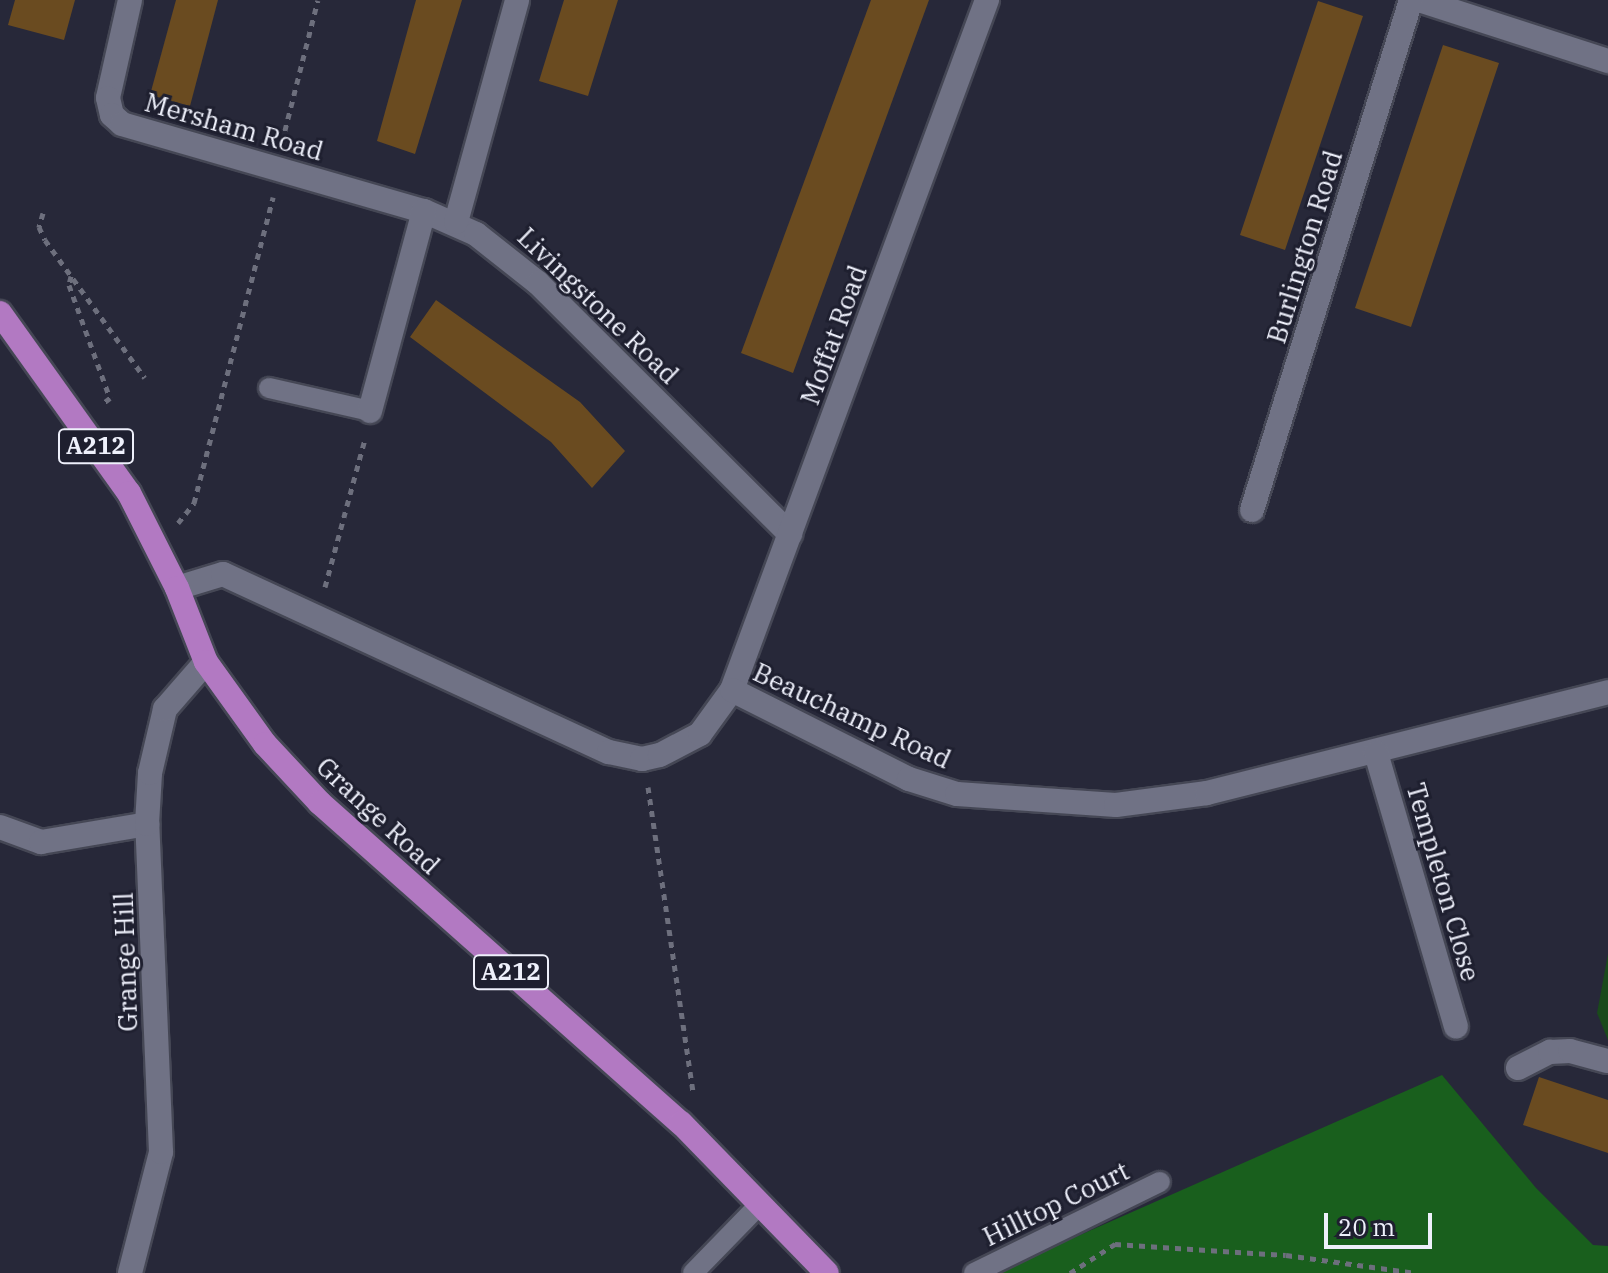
<!DOCTYPE html>
<html>
<head>
<meta charset="utf-8">
<style>
  body { margin:0 }
  #map { position:relative; width:1608px; height:1273px; overflow:hidden; background:#272839; font-family:"IBM Plex Serif",serif }
  div>[style] { position:absolute }
  .green>* { inset:0; background:#1a4a1b }
  .forest>* { inset:0; background:#195f1d }
  .building>* { inset:0; background:#6a4b20 }
  .path>* { height:5px; margin-top:-2.5px; transform-origin:0; background:repeating-linear-gradient(90deg,#6d6f7d 0 6px,transparent 0 12px) }
  .roads { filter:drop-shadow(2px 0 #454755) drop-shadow(-2px 0 #454755) drop-shadow(0 2px #454755) drop-shadow(0 -2px #454755) }
  .lane>* { height:20px; margin:-10px; padding:0 10px; transform-origin:10px; border-radius:10px; background:#707285 }
  .street>* { height:24px; margin:-12px; padding:0 12px; transform-origin:12px; border-radius:12px; background:#707285 }
  .primary>* { height:24px; margin:-12px; padding:0 12px; transform-origin:12px; border-radius:12px; background:#b279c2 }
  span { translate:-50% -50%; white-space:nowrap; text-align:center; line-height:1.15; -webkit-text-stroke:6px #1e1f2f; paint-order:stroke }
  .shield-label span { padding:2px 6px; background:#1e1f2f; border:2px solid; border-radius:6px; -webkit-text-stroke-width:0 }
  .shield-label { font-size:24px; color:#eef0fb; font-weight:700 }
  .street-label { font-size:26px; color:#eef0fb }
  .scale { position:absolute; left:1324px; top:1213px; width:108px; height:36px; box-sizing:border-box; border:4px solid #eef0fb; border-top:0; padding-left:10px; font-size:24px; line-height:28px; white-space:nowrap; color:#eef0fb; -webkit-text-stroke:6px #1e1f2f; paint-order:stroke }
</style>
</head>
<body>
<div id="map">
  <div class="green">
    <div style="clip-path:polygon(1608px 954px,1608px 1040px,1597px 1013px)"></div>
  </div>
  <div class="forest">
    <div style="clip-path:polygon(1442px 1075px,1536px 1188px,1593px 1245px,1608px 1246px,1608px 1273px,994px 1273px)"></div>
  </div>
  <div class="building">
    <div style="clip-path:polygon(15px 0,75px 0,64px 40px,8px 25px)"></div>
    <div style="clip-path:polygon(176px 0,218px 0,190px 106px,150px 95px)"></div>
    <div style="clip-path:polygon(416px 0,462px 0,415px 154px,377px 141px)"></div>
    <div style="clip-path:polygon(564px 0,618px 0,588px 96px,539px 81px)"></div>
    <div style="clip-path:polygon(871px 0,929px 0,793px 373px,741px 353px)"></div>
    <div style="clip-path:polygon(1318px 1px,1363px 16px,1285px 250px,1240px 235px)"></div>
    <div style="clip-path:polygon(1443px 45px,1499px 63px,1411px 327px,1355px 308px)"></div>
    <div style="clip-path:polygon(436px 300px,580px 402px,625px 451px,592px 488px,551px 442px,410px 337px)"></div>
    <div style="clip-path:polygon(1539px 1077px,1608px 1100px,1608px 1153px,1523px 1125px)"></div>
  </div>
  <div class="path">
    <div style="left:282px;top:142px;width:146px;rotate:-75.8deg"></div>
    <div style="left:43px;top:213px;width:15px;rotate:106deg"></div>
    <div style="left:39px;top:227px;width:14px;rotate:65deg"></div>
    <div style="left:45px;top:240px;width:170px;rotate:54.1deg"></div>
    <div style="left:71px;top:276px;width:9px;rotate:103deg"></div>
    <div style="left:69px;top:285px;width:120px;rotate:70.1deg"></div>
    <div style="left:110px;top:398px;width:10px;rotate:143deg"></div>
    <div style="left:178px;top:523px;width:26px;rotate:-51deg"></div>
    <div style="left:194px;top:503px;width:316px;rotate:-75.5deg"></div>
    <div style="left:325px;top:587px;width:153px;rotate:-74.9deg"></div>
    <div style="left:648px;top:787px;width:309px;rotate:81.6deg"></div>
    <div style="left:1070px;top:1273px;width:54px;rotate:-32.8deg"></div>
    <div style="left:1115px;top:1244px;width:171px;rotate:3.7deg"></div>
    <div style="left:1286px;top:1255px;width:131px;rotate:7.9deg"></div>
  </div>
  <div class="roads">
    <div class="lane">
      <div style="left:269px;top:388px;width:104px;rotate:12.8deg"></div>
      <div style="left:693px;top:1273px;width:96px;rotate:-45.8deg"></div>
      <div style="left:974px;top:1273px;width:207px;rotate:-26.1deg"></div>
    </div>
    <div class="street">
      <div style="left:130px;top:0;width:100px;rotate:102.7deg"></div>
      <div style="left:108px;top:98px;width:17px;rotate:77deg"></div>
      <div style="left:112px;top:115px;width:13px;rotate:42deg"></div>
      <div style="left:122px;top:124px;width:314px;rotate:16.1deg"></div>
      <div style="left:424px;top:211px;width:57px;rotate:23.9deg"></div>
      <div style="left:476px;top:234px;width:79px;rotate:38.3deg"></div>
      <div style="left:538px;top:283px;width:356px;rotate:44.9deg"></div>
      <div style="left:1419px;top:0;width:199px;rotate:17.9deg"></div>
      <div style="left:456px;top:222px;width:230px;rotate:-74.6deg"></div>
      <div style="left:370px;top:411px;width:207px;rotate:-74.9deg"></div>
      <div style="left:1252px;top:510px;width:534px;rotate:-72.68deg"></div>
      <div style="left:177px;top:588px;width:48px;rotate:-16.9deg"></div>
      <div style="left:223px;top:574px;width:425px;rotate:24.8deg"></div>
      <div style="left:609px;top:752px;width:34px;rotate:12deg"></div>
      <div style="left:642px;top:759px;width:18px;rotate:-13deg"></div>
      <div style="left:660px;top:755px;width:45px;rotate:-27.7deg"></div>
      <div style="left:700px;top:734px;width:54px;rotate:-54deg"></div>
      <div style="left:732px;top:690px;width:736px;rotate:-69.72deg"></div>
      <div style="left:732px;top:690px;width:198px;rotate:26.7deg"></div>
      <div style="left:909px;top:779px;width:50px;rotate:17.4deg"></div>
      <div style="left:957px;top:794px;width:159px;rotate:4deg"></div>
      <div style="left:1116px;top:805px;width:92px;rotate:-7.5deg"></div>
      <div style="left:1207px;top:793px;width:414px;rotate:-14.1deg"></div>
      <div style="left:1376px;top:753px;width:285px;rotate:73.7deg"></div>
      <div style="left:0;top:827px;width:44px;rotate:20.1deg"></div>
      <div style="left:41px;top:842px;width:108px;rotate:-9.6deg"></div>
      <div style="left:1518px;top:1068px;width:36px;rotate:-27deg"></div>
      <div style="left:1550px;top:1052px;width:20px;rotate:-3deg"></div>
      <div style="left:1570px;top:1051px;width:39px;rotate:15deg"></div>
      <div style="left:130px;top:1273px;width:125px;rotate:-75.6deg"></div>
      <div style="left:161px;top:1152px;width:328px;rotate:-92.4deg"></div>
      <div style="left:147px;top:824px;width:51px;rotate:-86.6deg"></div>
      <div style="left:150px;top:773px;width:66px;rotate:-76.8deg"></div>
      <div style="left:165px;top:709px;width:62px;rotate:-48.9deg"></div>
    </div>
    <div class="primary">
      <div style="left:0;top:313px;width:221px;rotate:54.4deg"></div>
      <div style="left:129px;top:493px;width:106px;rotate:63.2deg"></div>
      <div style="left:177px;top:588px;width:79px;rotate:68.6deg"></div>
      <div style="left:206px;top:662px;width:101px;rotate:54.3deg"></div>
      <div style="left:265px;top:744px;width:81px;rotate:47deg"></div>
      <div style="left:320px;top:803px;width:482px;rotate:41.6deg"></div>
      <div style="left:681px;top:1123px;width:209px;rotate:45.8deg"></div>
    </div>
  </div>
  <div class="shield-label">
    <span style="left:96px;top:446px">A212</span>
    <span style="left:511px;top:972px">A212</span>
  </div>
  <div class="street-label">
    <span style="left:234px;top:127px;rotate:16deg">Mersham Road</span>
    <span style="left:1305px;top:247px;rotate:-73deg">Burlington Road</span>
    <span style="left:598px;top:306px;rotate:44deg">Livingstone Road</span>
    <span style="left:834px;top:335px;rotate:-70deg">Moffat Road</span>
    <span style="left:852px;top:716px;rotate:25deg">Beauchamp Road</span>
    <span style="left:378px;top:816px;rotate:43deg">Grange Road</span>
    <span style="left:1443px;top:882px;rotate:74deg">Templeton Close</span>
    <span style="left:126px;top:962px;rotate:-92deg">Grange Hill</span>
    <span style="left:1056px;top:1204px;rotate:-26deg">Hilltop Court</span>
  </div>
  <div class="scale">20 m</div>
</div>
</body>
</html>
